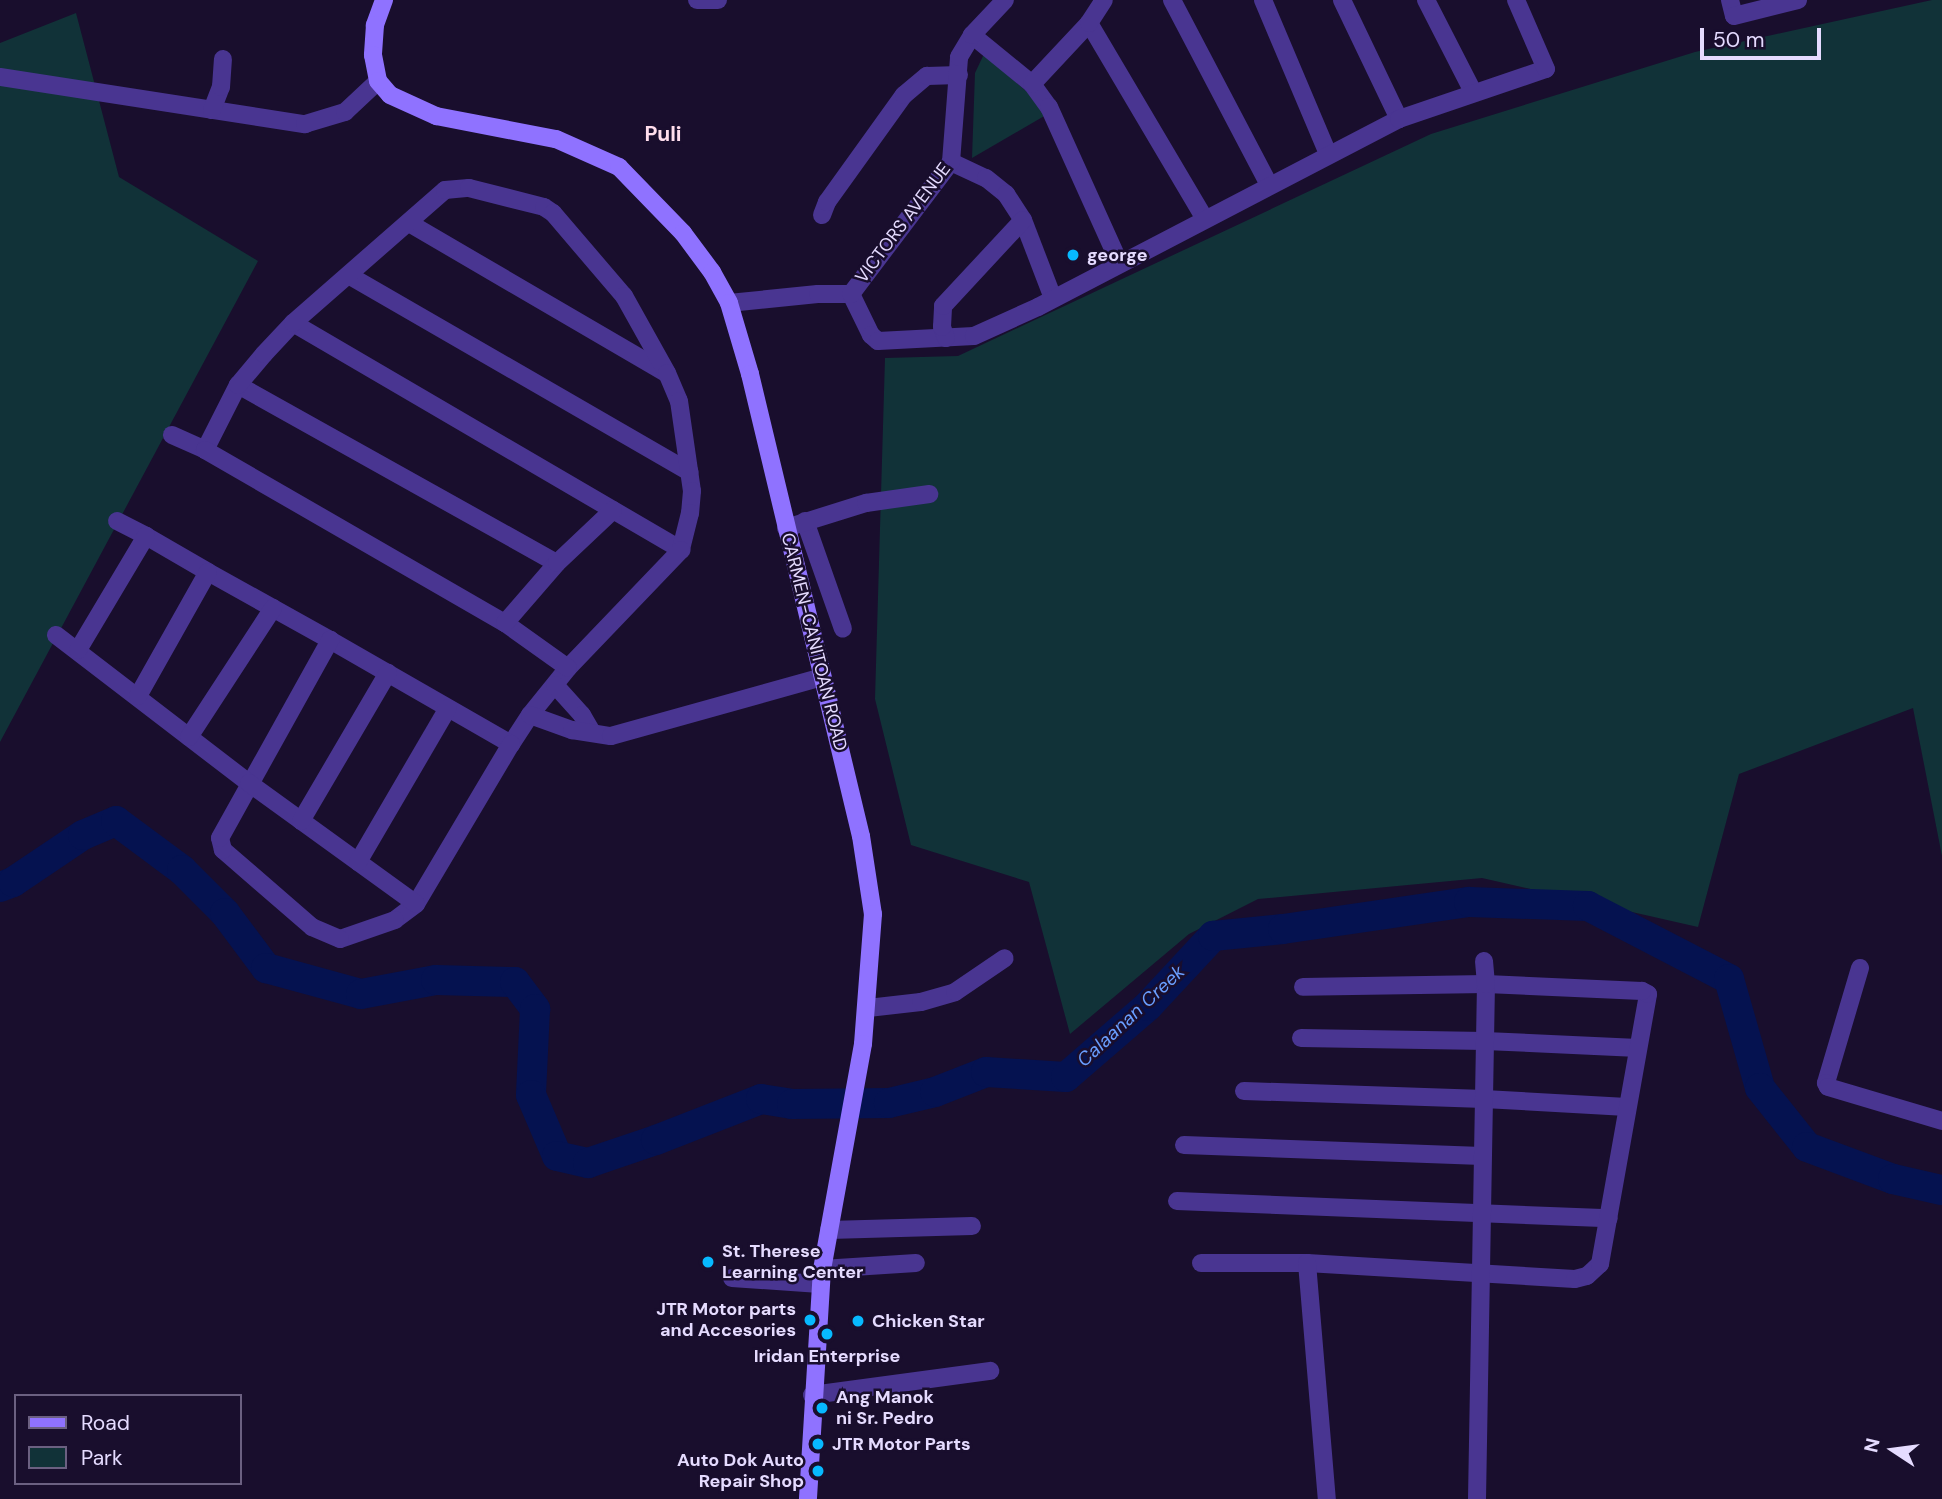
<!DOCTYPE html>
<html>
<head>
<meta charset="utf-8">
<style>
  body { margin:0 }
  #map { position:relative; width:1942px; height:1499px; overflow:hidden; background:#190e2d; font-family:"DM Sans",sans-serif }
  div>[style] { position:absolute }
  .green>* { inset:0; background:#113238 }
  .river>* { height:30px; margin:-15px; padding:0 15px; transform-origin:15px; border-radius:15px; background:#051250 }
  .minor>* { height:18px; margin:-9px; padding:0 9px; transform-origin:9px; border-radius:9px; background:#493591 }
  .tertiary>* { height:18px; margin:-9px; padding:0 9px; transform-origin:9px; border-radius:9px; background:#493591 }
  .secondary>* { height:18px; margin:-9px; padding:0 9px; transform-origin:9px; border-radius:9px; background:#8f72ff }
  .dots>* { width:19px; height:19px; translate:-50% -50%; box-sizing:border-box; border:4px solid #190e2d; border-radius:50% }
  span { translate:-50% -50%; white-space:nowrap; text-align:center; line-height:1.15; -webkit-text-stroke:5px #190e2d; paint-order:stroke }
  .street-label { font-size:18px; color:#e5dbff }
  .poi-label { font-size:18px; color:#e5dbff; font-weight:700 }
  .left { translate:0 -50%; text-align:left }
  .right { translate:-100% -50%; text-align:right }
  .water-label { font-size:19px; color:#699eff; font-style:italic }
  .quarter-label { font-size:21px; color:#ffddec; font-weight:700 }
  .legend { position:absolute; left:14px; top:1394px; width:228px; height:91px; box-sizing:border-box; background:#190e2d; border:2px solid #6b6081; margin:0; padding:9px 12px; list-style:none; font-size:21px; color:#e5dbff }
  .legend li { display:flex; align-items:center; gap:14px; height:35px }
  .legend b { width:35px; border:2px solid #6b6081 }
  .north { position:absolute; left:1858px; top:1415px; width:70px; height:70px; -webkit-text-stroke:5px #190e2d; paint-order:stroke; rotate:283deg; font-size:19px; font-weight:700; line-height:28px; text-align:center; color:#e5dbff }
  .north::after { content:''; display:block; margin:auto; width:24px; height:32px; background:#e5dbff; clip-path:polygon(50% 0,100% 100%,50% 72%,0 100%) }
  .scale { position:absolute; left:1700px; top:28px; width:121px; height:32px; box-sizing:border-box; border:4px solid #e5dbff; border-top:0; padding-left:9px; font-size:21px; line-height:24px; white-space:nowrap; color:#e5dbff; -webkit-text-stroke:5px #190e2d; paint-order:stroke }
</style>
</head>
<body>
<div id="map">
  <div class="green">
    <div style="clip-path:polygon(1932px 0,1942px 0,1942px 856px,1913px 708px,1739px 774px,1698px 927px,1482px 878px,1258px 899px,1189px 934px,1070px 1034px,1029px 882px,911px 845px,875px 699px,885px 358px,958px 356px,1431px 134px,1695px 52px)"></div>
    <div style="clip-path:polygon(76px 13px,119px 177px,258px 261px,0 742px,0 43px)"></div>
    <div style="clip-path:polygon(984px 54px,1034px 98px,1046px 115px,972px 158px,975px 73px)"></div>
  </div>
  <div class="river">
    <div style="left:0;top:887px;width:14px;rotate:-21deg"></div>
    <div style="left:13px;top:882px;width:84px;rotate:-33.9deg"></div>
    <div style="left:83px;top:835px;width:36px;rotate:-23deg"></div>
    <div style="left:116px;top:821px;width:82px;rotate:36.6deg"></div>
    <div style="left:182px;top:870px;width:61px;rotate:45deg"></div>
    <div style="left:225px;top:913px;width:69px;rotate:53.3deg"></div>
    <div style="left:266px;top:968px;width:98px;rotate:15.3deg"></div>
    <div style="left:361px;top:994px;width:76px;rotate:-10.6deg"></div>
    <div style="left:436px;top:980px;width:79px;rotate:1.5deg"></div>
    <div style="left:515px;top:982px;width:34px;rotate:53deg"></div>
    <div style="left:535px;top:1009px;width:86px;rotate:92.7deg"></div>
    <div style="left:531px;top:1095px;width:66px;rotate:66.9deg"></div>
    <div style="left:557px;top:1156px;width:32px;rotate:13deg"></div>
    <div style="left:588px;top:1163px;width:72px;rotate:-18.7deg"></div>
    <div style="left:656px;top:1140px;width:113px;rotate:-21.3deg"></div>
    <div style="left:761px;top:1099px;width:31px;rotate:9deg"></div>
    <div style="left:792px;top:1104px;width:97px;rotate:-0.6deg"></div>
    <div style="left:889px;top:1103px;width:47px;rotate:-13.4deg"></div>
    <div style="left:935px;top:1092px;width:55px;rotate:-21.4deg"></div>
    <div style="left:986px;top:1072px;width:80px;rotate:3.6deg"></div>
    <div style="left:1066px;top:1077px;width:108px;rotate:-40.9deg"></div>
    <div style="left:1148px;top:1006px;width:96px;rotate:-47.1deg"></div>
    <div style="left:1213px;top:936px;width:70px;rotate:-5.7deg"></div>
    <div style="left:1283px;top:929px;width:188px;rotate:-8.3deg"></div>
    <div style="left:1469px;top:902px;width:119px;rotate:1.9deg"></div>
    <div style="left:1588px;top:906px;width:159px;rotate:27.4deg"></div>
    <div style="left:1729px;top:979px;width:113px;rotate:74.1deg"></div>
    <div style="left:1760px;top:1088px;width:75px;rotate:51.5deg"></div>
    <div style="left:1807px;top:1147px;width:92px;rotate:20.4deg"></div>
    <div style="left:1893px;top:1179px;width:50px;rotate:12.7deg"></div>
  </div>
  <div class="minor">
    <div style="left:697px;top:0;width:21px"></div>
    <div style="left:1172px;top:0;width:209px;rotate:62.3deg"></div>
    <div style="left:1263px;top:0;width:167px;rotate:67.1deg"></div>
    <div style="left:1342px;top:0;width:132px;rotate:64.4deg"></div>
    <div style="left:1426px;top:0;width:103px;rotate:62.9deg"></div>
    <div style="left:1730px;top:0;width:16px;rotate:76deg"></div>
    <div style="left:1734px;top:16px;width:66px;rotate:-14deg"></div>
    <div style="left:1089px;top:23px;width:228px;rotate:59.4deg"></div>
    <div style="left:972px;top:35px;width:77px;rotate:39.2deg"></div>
    <div style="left:1032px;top:84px;width:29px;rotate:54deg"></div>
    <div style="left:1049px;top:107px;width:172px;rotate:65.7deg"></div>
    <div style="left:0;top:77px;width:309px;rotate:8.8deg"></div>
    <div style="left:305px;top:124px;width:42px;rotate:-16.7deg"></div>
    <div style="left:345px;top:112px;width:45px;rotate:-43.2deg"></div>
    <div style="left:1032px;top:84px;width:83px;rotate:-46.9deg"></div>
    <div style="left:1089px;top:23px;width:27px;rotate:-57deg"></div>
    <div style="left:212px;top:110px;width:25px;rotate:-69deg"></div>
    <div style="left:221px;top:87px;width:28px;rotate:-86deg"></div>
    <div style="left:951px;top:162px;width:38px;rotate:25deg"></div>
    <div style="left:986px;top:178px;width:26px;rotate:39deg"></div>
    <div style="left:1006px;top:194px;width:31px;rotate:57deg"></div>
    <div style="left:1023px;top:220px;width:84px;rotate:69deg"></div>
    <div style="left:822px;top:215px;width:14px;rotate:-69deg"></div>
    <div style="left:827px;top:202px;width:132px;rotate:-54.3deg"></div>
    <div style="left:904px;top:95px;width:30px;rotate:-40deg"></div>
    <div style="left:927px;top:76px;width:32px;rotate:-2deg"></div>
    <div style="left:409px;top:223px;width:298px;rotate:30.3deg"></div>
    <div style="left:350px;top:276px;width:392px;rotate:30deg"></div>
    <div style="left:851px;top:294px;width:46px;rotate:64deg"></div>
    <div style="left:871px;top:335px;width:9px;rotate:41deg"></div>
    <div style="left:878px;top:341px;width:96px;rotate:-3deg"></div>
    <div style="left:974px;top:336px;width:70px;rotate:-24.4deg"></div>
    <div style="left:1038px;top:307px;width:407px;rotate:-27.5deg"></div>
    <div style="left:1399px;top:119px;width:155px;rotate:-18.8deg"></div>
    <div style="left:1546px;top:69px;width:75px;rotate:-113.5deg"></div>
    <div style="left:293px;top:323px;width:450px;rotate:30.3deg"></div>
    <div style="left:946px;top:338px;width:12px;rotate:-110deg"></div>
    <div style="left:942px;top:327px;width:21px;rotate:-87deg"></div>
    <div style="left:943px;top:306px;width:117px;rotate:-47.1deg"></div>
    <div style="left:238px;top:385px;width:365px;rotate:29.2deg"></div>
    <div style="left:172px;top:435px;width:36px;rotate:24deg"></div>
    <div style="left:205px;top:450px;width:73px;rotate:-63.1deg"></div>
    <div style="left:238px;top:385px;width:40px;rotate:-50deg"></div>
    <div style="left:264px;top:354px;width:42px;rotate:-46.9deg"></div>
    <div style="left:293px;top:323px;width:202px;rotate:-41.2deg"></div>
    <div style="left:445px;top:190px;width:24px;rotate:-5deg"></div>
    <div style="left:469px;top:188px;width:77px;rotate:14.2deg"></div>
    <div style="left:544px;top:207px;width:11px;rotate:34deg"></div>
    <div style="left:553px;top:213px;width:109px;rotate:49.5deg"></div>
    <div style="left:624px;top:296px;width:88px;rotate:60.8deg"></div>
    <div style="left:667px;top:373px;width:30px;rotate:67deg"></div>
    <div style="left:679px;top:401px;width:91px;rotate:81.8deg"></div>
    <div style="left:692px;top:491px;width:22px;rotate:95deg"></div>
    <div style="left:690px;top:513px;width:38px;rotate:104deg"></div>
    <div style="left:681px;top:550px;width:163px;rotate:133.8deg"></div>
    <div style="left:568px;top:668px;width:60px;rotate:129deg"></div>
    <div style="left:530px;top:715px;width:35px;rotate:123deg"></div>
    <div style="left:205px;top:450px;width:346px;rotate:30deg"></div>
    <div style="left:505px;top:623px;width:77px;rotate:35.5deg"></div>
    <div style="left:117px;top:521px;width:33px;rotate:27deg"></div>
    <div style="left:146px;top:536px;width:72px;rotate:30.1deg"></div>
    <div style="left:208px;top:572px;width:140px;rotate:29.1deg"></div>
    <div style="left:330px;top:640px;width:209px;rotate:29.9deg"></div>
    <div style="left:511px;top:744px;width:186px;rotate:120.7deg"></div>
    <div style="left:416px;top:904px;width:26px;rotate:143deg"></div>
    <div style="left:395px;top:920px;width:58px;rotate:160.9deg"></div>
    <div style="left:340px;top:939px;width:30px;rotate:-157deg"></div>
    <div style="left:312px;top:927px;width:118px;rotate:-139.1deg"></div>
    <div style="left:223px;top:850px;width:12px;rotate:-104deg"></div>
    <div style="left:220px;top:838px;width:227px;rotate:-60.9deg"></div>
    <div style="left:805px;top:521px;width:114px;rotate:70.6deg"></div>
    <div style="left:786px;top:528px;width:84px;rotate:-17.4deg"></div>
    <div style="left:866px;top:503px;width:64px;rotate:-8.1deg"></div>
    <div style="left:505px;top:623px;width:79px;rotate:-49.1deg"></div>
    <div style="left:557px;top:563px;width:77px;rotate:-43.4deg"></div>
    <div style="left:56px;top:635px;width:243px;rotate:37.5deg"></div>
    <div style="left:249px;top:783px;width:206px;rotate:35.9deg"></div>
    <div style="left:78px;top:650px;width:133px;rotate:-59.2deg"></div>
    <div style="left:555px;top:685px;width:40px;rotate:48deg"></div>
    <div style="left:582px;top:715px;width:20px;rotate:60deg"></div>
    <div style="left:138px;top:696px;width:142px;rotate:-60.6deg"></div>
    <div style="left:530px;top:715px;width:45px;rotate:19.7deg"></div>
    <div style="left:572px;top:730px;width:39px;rotate:9deg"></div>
    <div style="left:611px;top:736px;width:219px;rotate:-15.6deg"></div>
    <div style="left:189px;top:737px;width:154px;rotate:-56.9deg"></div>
    <div style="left:301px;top:821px;width:172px;rotate:-59.6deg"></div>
    <div style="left:358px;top:862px;width:178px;rotate:-59.7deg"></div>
    <div style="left:1860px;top:968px;width:120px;rotate:106.5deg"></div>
    <div style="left:1826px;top:1083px;width:4px;rotate:63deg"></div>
    <div style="left:1828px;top:1087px;width:119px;rotate:16.6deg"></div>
    <div style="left:868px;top:1008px;width:53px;rotate:-6.5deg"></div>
    <div style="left:921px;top:1002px;width:35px;rotate:-16deg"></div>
    <div style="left:955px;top:992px;width:60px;rotate:-34.2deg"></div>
    <div style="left:1301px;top:1038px;width:184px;rotate:0.9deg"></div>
    <div style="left:1485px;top:1041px;width:153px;rotate:2.6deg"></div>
    <div style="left:1244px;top:1091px;width:240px;rotate:1.9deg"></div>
    <div style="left:1484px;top:1099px;width:143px;rotate:3.2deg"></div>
    <div style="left:1184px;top:1145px;width:298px;rotate:2.1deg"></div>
    <div style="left:1177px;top:1201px;width:432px;rotate:2.3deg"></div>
    <div style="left:829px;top:1230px;width:143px;rotate:-1.6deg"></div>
    <div style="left:1201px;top:1263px;width:106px"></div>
    <div style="left:1307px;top:1263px;width:268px;rotate:3.4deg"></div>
    <div style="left:1575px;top:1279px;width:12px;rotate:-14deg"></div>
    <div style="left:1587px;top:1276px;width:18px;rotate:-43deg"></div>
    <div style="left:1600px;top:1264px;width:274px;rotate:-79.9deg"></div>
    <div style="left:1648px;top:994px;width:7px;rotate:-153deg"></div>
    <div style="left:1642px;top:991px;width:156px;rotate:-177.4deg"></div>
    <div style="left:1486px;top:984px;width:183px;rotate:179.1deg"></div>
    <div style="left:1307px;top:1263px;width:237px;rotate:85.2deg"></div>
    <div style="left:822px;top:1269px;width:94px;rotate:-3.7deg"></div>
    <div style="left:732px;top:1278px;width:88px;rotate:3.9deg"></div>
    <div style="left:812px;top:1395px;width:180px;rotate:-7.7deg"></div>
    <div style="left:1477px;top:1499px;width:515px;rotate:-89deg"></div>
    <div style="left:1486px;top:984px;width:23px;rotate:-95deg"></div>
  </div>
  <div class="tertiary">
    <div style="left:729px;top:303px;width:89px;rotate:-5.8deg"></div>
    <div style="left:818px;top:294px;width:33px"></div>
    <div style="left:851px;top:294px;width:166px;rotate:-52.9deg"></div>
    <div style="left:951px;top:162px;width:105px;rotate:-85.6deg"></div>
    <div style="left:959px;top:57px;width:26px;rotate:-59deg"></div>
    <div style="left:972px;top:35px;width:48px;rotate:-46.7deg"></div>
  </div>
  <div class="secondary">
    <div style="left:384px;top:0;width:27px;rotate:110deg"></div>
    <div style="left:375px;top:25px;width:30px;rotate:94deg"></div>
    <div style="left:373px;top:55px;width:26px;rotate:79deg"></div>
    <div style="left:378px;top:81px;width:18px;rotate:49deg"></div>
    <div style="left:390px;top:95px;width:51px;rotate:24.5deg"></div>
    <div style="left:436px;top:116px;width:122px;rotate:10.9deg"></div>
    <div style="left:556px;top:139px;width:69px;rotate:24deg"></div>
    <div style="left:619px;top:167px;width:92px;rotate:45.9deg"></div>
    <div style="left:683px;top:233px;width:49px;rotate:53.4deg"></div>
    <div style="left:712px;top:272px;width:35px;rotate:61deg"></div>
    <div style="left:729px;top:303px;width:74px;rotate:73.5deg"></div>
    <div style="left:750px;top:374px;width:475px;rotate:76.5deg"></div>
    <div style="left:861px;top:836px;width:79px;rotate:81.3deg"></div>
    <div style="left:873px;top:914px;width:130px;rotate:94.4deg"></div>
    <div style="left:863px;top:1044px;width:229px;rotate:100.3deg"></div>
    <div style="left:822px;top:1269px;width:230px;rotate:93.5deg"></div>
  </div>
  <div class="dots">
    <div style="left:1073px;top:255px;background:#07b9ff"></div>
    <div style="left:708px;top:1262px;background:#07b9ff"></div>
    <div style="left:810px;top:1320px;background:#07b9ff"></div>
    <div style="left:858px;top:1321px;background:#07b9ff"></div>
    <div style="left:827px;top:1334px;background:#07b9ff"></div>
    <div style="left:822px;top:1408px;background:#07b9ff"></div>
    <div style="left:818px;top:1444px;background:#07b9ff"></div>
    <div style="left:818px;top:1471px;background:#07b9ff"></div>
  </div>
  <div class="street-label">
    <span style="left:903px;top:223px;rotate:-53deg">VICTORS AVENUE</span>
    <span style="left:814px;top:642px;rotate:76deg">CARMEN-CANITOAN ROAD</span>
  </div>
  <div class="poi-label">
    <span class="left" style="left:1087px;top:255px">george</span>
    <span class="left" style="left:722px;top:1262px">St. Therese<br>Learning Center</span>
    <span class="right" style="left:796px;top:1320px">JTR Motor parts<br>and Accesories</span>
    <span class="left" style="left:872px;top:1321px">Chicken Star</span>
    <span style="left:827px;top:1356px">Iridan Enterprise</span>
    <span class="left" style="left:836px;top:1408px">Ang Manok<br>ni Sr. Pedro</span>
    <span class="left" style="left:832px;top:1444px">JTR Motor Parts</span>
    <span class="right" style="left:804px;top:1471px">Auto Dok Auto<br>Repair Shop</span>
  </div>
  <div class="water-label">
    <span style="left:1131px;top:1016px;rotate:-43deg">Calaanan Creek</span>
  </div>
  <div class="quarter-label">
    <span style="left:663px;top:134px">Puli</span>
  </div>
  <ul class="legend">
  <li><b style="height:9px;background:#8f72ff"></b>Road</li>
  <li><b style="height:19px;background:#113238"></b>Park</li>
  </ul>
  <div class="north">N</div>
  <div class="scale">50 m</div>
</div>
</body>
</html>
